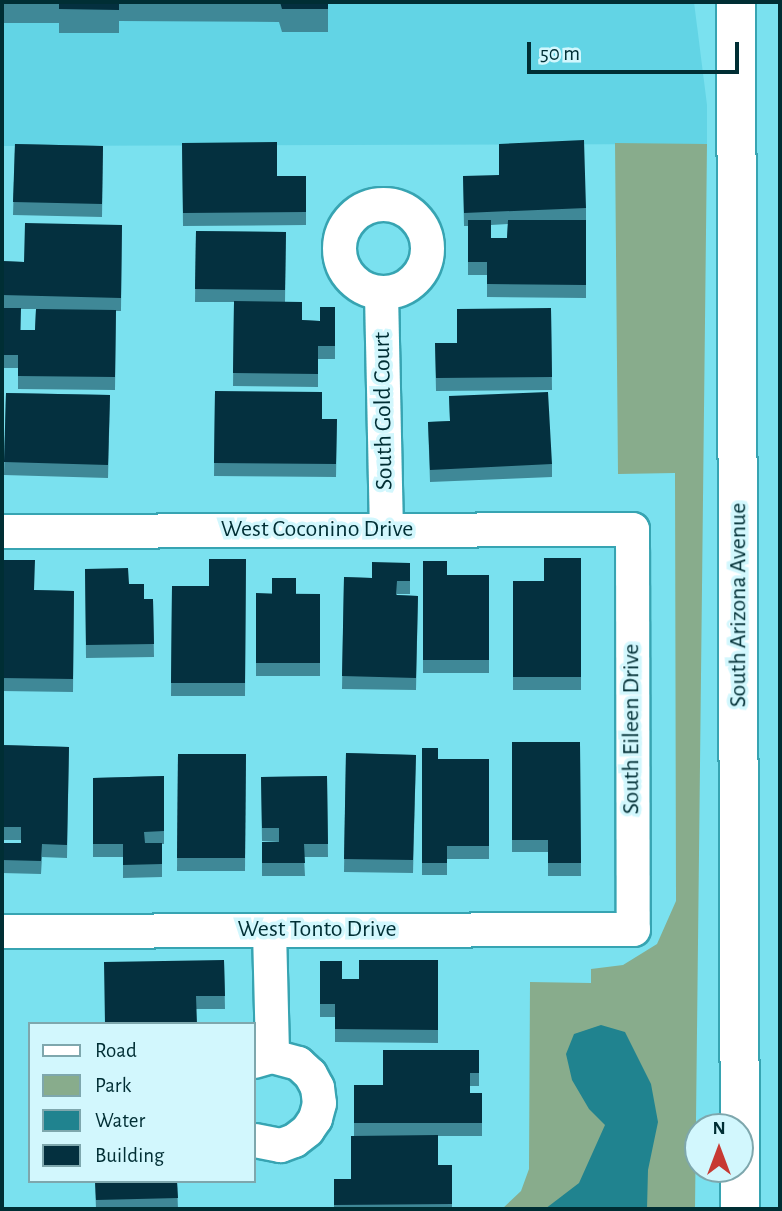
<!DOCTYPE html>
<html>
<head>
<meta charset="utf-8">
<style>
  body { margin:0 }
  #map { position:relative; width:782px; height:1211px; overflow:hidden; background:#7ae1ef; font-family:"Alegreya Sans",sans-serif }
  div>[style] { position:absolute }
  .built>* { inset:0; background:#62d4e5 }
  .green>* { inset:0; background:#88ac8c }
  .water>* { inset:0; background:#20838f }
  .roads { filter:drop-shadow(2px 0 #37a4b2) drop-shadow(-2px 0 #37a4b2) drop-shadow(0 2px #37a4b2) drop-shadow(0 -2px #37a4b2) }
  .minor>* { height:33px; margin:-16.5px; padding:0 16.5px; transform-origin:16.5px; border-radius:16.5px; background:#fff }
  .minor>.ring { margin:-16.5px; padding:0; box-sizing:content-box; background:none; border:33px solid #fff; border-radius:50% }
  .primary>* { height:38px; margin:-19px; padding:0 19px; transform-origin:19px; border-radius:19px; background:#fff }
  .wall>* { inset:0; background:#3f8897 }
  .building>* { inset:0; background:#04303f }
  span { translate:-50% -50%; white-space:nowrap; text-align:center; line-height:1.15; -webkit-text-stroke:7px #d2f7fd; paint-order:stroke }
  .street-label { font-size:24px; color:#002e34 }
  .frame { position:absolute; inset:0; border:4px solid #002e34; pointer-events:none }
  .legend { position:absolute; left:28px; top:1022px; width:228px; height:161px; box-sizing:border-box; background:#d2f7fd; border:2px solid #7ea7ad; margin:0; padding:9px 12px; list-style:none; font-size:21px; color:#002e34 }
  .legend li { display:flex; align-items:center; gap:14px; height:35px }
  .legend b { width:35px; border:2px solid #7ea7ad }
  .north { position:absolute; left:684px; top:1113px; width:70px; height:70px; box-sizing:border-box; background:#d2f7fd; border:2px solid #7ea7ad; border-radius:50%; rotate:0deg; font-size:19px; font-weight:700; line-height:28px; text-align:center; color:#002e34 }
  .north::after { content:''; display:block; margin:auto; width:24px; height:32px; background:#c73a33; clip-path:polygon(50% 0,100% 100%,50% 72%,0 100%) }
  .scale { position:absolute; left:527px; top:42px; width:212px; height:32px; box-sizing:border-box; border:4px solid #002e34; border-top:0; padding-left:9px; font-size:21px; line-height:24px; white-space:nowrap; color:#002e34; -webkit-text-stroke:5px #d2f7fd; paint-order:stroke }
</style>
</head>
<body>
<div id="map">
  <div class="built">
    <div style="clip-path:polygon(2px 2px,694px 2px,707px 105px,707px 144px,2px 146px)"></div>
  </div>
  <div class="green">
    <div style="clip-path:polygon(615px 143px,707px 144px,695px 1209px,502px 1209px,521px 1191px,529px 1169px,530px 982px,591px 983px,591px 969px,623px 965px,657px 944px,676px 901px,675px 473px,618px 474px)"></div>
  </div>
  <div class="water">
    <div style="clip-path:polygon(601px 1025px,625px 1032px,651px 1084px,658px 1122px,648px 1170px,647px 1209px,545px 1209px,579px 1183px,605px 1125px,589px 1109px,572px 1080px,566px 1054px,574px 1034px)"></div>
  </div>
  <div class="roads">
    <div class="minor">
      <div class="ring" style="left:339px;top:204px;width:55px;height:55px"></div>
      <div style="left:381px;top:293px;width:236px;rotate:88.8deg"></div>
      <div style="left:2px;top:531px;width:630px;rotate:-0.18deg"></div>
      <div style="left:632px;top:529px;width:400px;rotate:89.9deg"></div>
      <div style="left:633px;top:929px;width:631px;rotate:179.82deg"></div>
      <div style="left:269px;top:930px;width:126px;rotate:88.6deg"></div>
      <div style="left:254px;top:1061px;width:19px;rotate:-16deg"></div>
      <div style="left:272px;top:1056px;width:27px;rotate:15deg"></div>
      <div style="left:298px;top:1063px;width:16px;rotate:43deg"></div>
      <div style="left:310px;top:1074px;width:15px;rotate:62deg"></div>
      <div style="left:317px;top:1087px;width:16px;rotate:83deg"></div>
      <div style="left:319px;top:1103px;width:16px;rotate:105deg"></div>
      <div style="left:315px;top:1118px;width:14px;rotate:124deg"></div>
      <div style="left:307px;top:1130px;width:16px;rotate:142deg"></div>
      <div style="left:294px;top:1140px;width:15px;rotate:160deg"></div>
      <div style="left:280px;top:1145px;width:26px;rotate:-169deg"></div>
    </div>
    <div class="primary">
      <div style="left:736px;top:2px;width:1207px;rotate:89.81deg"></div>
    </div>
  </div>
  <div class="wall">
    <div style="clip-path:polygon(2px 2px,328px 2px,328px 32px,282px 32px,279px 22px,119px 21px,119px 33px,59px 33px,59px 23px,2px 23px)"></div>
    <div style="clip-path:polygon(182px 143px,277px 176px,306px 176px,306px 225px,183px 226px)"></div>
    <div style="clip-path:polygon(15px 144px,103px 146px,102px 217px,13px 215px)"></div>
    <div style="clip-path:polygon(evenodd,463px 176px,586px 208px,586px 298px,487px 297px,487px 275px,468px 275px,468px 226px,464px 226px,463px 176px,508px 224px,507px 238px,491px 238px,491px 225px,508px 224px)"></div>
    <div style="clip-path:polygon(evenodd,122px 225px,121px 311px,116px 311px,115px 390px,18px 389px,18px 368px,2px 368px,2px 261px,24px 262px,122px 225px,21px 309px,36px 309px,35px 330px,21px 330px,21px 309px)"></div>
    <div style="clip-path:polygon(196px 231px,286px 232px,285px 302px,302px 320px,320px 321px,335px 307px,335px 359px,318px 359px,318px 387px,233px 386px,234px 302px,195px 302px)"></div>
    <div style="clip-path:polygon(551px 308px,552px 390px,436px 391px,435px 343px,457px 343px)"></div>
    <div style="clip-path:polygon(215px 391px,322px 419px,337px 419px,336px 477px,214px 476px)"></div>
    <div style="clip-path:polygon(6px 393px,110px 395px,108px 478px,4px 475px)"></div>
    <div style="clip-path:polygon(449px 396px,552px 464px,552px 477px,430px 482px,428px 422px,450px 421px)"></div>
    <div style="clip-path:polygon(581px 558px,581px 690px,513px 690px,513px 581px,544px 581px)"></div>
    <div style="clip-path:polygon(246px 559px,245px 696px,171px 696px,172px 586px,209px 586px)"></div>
    <div style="clip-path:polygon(2px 560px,34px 590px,74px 591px,73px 692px,2px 691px)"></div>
    <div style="clip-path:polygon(423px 561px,447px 575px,489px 575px,489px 673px,423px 673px)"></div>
    <div style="clip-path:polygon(410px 563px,410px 594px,397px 594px,397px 595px,418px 596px,416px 690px,342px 689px,344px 577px,372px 578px)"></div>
    <div style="clip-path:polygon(85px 569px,144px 599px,153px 599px,154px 657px,86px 658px)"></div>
    <div style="clip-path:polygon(256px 593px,320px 594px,320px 676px,256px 676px)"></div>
    <div style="clip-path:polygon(512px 742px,580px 742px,581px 876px,548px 876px,548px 852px,512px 852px)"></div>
    <div style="clip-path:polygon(2px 745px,69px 747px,67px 858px,42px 857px,41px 874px,2px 873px,2px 843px,21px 843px,21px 840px,2px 840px)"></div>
    <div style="clip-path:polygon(422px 748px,438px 759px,489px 759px,489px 859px,447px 859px,447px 875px,422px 875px)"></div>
    <div style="clip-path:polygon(346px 753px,416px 755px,413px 873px,344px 872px)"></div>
    <div style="clip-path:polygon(178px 754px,246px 754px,245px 871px,177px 871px)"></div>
    <div style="clip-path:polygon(164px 776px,164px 844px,162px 844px,162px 877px,123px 878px,123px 857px,93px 857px,93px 778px)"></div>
    <div style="clip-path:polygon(327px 776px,328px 857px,304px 857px,305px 876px,262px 876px,262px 842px,279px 841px,262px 841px,261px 777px)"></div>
    <div style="clip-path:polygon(224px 960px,225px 1009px,197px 1009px,105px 1024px)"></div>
    <div style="clip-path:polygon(438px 960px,438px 1043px,335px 1042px,335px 1017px,320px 1017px,320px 961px,342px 979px,359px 979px)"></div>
    <div style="clip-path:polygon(479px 1050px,479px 1086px,470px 1086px,470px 1093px,482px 1093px,482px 1136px,438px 1136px,438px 1165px,452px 1165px,452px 1209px,334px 1209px,334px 1179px,351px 1179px,354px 1136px,354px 1085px,383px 1085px)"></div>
    <div style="clip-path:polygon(95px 1181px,196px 1181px,196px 1183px,177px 1183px,178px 1209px,96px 1209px)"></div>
  </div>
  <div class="building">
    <div style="clip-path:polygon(59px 2px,119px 2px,119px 10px,59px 9px)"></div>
    <div style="clip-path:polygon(280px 2px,328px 2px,328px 9px,282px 9px)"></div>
    <div style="clip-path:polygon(584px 140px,586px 208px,464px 213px,463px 176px,499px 175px,499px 144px)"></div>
    <div style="clip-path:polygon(277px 142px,277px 176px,306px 176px,306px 212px,183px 213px,182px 143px)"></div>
    <div style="clip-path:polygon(15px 144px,103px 146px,102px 204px,13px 202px)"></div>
    <div style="clip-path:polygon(468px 220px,491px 220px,491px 238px,507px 238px,508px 220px,586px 220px,586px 285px,487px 284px,487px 262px,468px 262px)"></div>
    <div style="clip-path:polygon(25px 223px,122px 225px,121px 298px,2px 295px,2px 261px,24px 262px)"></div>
    <div style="clip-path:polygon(196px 231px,286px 232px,285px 290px,195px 289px)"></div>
    <div style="clip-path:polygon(234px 301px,302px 302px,302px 320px,320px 321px,320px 307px,335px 307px,335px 346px,318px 346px,318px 374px,233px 373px)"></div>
    <div style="clip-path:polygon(2px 308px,21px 308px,20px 330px,35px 330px,36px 309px,116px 310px,115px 377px,18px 376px,18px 355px,2px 355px)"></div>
    <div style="clip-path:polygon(551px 308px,552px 377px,436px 378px,435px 343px,457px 343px,457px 309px)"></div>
    <div style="clip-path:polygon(215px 391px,322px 392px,322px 419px,337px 419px,336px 464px,214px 463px)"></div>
    <div style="clip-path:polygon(548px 392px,552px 464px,430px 470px,428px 422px,450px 421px,449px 396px)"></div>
    <div style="clip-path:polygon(6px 393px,110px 395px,108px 465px,4px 462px)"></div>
    <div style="clip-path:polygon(544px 558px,581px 558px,581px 677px,513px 677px,513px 581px,544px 581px)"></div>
    <div style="clip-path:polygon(209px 559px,246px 559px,245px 683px,171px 683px,172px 586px,209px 586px)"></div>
    <div style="clip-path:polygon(2px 560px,35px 560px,34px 590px,74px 591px,73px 679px,2px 678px)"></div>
    <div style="clip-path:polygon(423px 561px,447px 561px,447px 575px,489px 575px,489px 660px,423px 660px)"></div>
    <div style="clip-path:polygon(372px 562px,410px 563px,410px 581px,397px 581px,396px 595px,418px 596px,416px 678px,342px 676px,344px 577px,372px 578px)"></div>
    <div style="clip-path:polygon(128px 568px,129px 584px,144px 584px,144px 599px,153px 599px,154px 644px,86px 645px,85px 569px)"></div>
    <div style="clip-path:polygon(272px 578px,296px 578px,296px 594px,320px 594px,320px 663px,256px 663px,256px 593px,272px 594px)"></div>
    <div style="clip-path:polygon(512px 742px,580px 742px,581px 863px,548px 863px,548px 840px,512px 840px)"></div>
    <div style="clip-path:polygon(2px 745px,69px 747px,67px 845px,42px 844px,41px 861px,2px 860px,2px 843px,21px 843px,21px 827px,2px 827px)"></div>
    <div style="clip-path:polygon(422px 748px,438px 748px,438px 759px,489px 759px,489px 846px,447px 846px,447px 863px,422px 863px)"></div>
    <div style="clip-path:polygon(346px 753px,416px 755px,413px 860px,344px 859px)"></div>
    <div style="clip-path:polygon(178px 754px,246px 754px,245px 858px,177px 858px)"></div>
    <div style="clip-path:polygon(164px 776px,164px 831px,144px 832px,145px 843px,162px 843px,162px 864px,123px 865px,123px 844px,93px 844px,93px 778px)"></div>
    <div style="clip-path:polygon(327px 776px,328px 844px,304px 844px,305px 863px,262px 863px,262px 842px,279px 842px,279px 828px,262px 828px,261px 777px)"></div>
    <div style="clip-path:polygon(224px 960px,225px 996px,196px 996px,197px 1024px,105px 1024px,104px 962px)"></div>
    <div style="clip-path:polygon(359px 960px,438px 960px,438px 1030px,335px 1029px,335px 1004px,320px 1004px,320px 961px,342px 961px,342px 979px,359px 979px)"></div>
    <div style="clip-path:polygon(383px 1050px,479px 1050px,479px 1073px,470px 1073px,470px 1093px,482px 1093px,482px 1123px,354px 1123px,354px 1085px,383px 1085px)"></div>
    <div style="clip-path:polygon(438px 1135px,438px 1165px,452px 1165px,452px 1204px,334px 1205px,334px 1179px,351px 1179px,351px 1136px)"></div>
    <div style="clip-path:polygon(95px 1181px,177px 1181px,178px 1198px,96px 1200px)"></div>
  </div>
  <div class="street-label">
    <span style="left:384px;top:411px;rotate:-91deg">South Gold Court</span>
    <span style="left:317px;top:530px">West Coconino Drive</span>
    <span style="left:739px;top:605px;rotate:-90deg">South Arizona Avenue</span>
    <span style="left:632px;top:729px;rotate:-90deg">South Eileen Drive</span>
    <span style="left:317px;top:930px">West Tonto Drive</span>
  </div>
  <div class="frame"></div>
  <ul class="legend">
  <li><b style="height:9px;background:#fff"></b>Road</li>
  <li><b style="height:19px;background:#88ac8c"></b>Park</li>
  <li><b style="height:19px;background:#20838f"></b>Water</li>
  <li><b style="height:19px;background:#04303f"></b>Building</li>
  </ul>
  <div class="north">N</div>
  <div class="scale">50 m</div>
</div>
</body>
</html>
